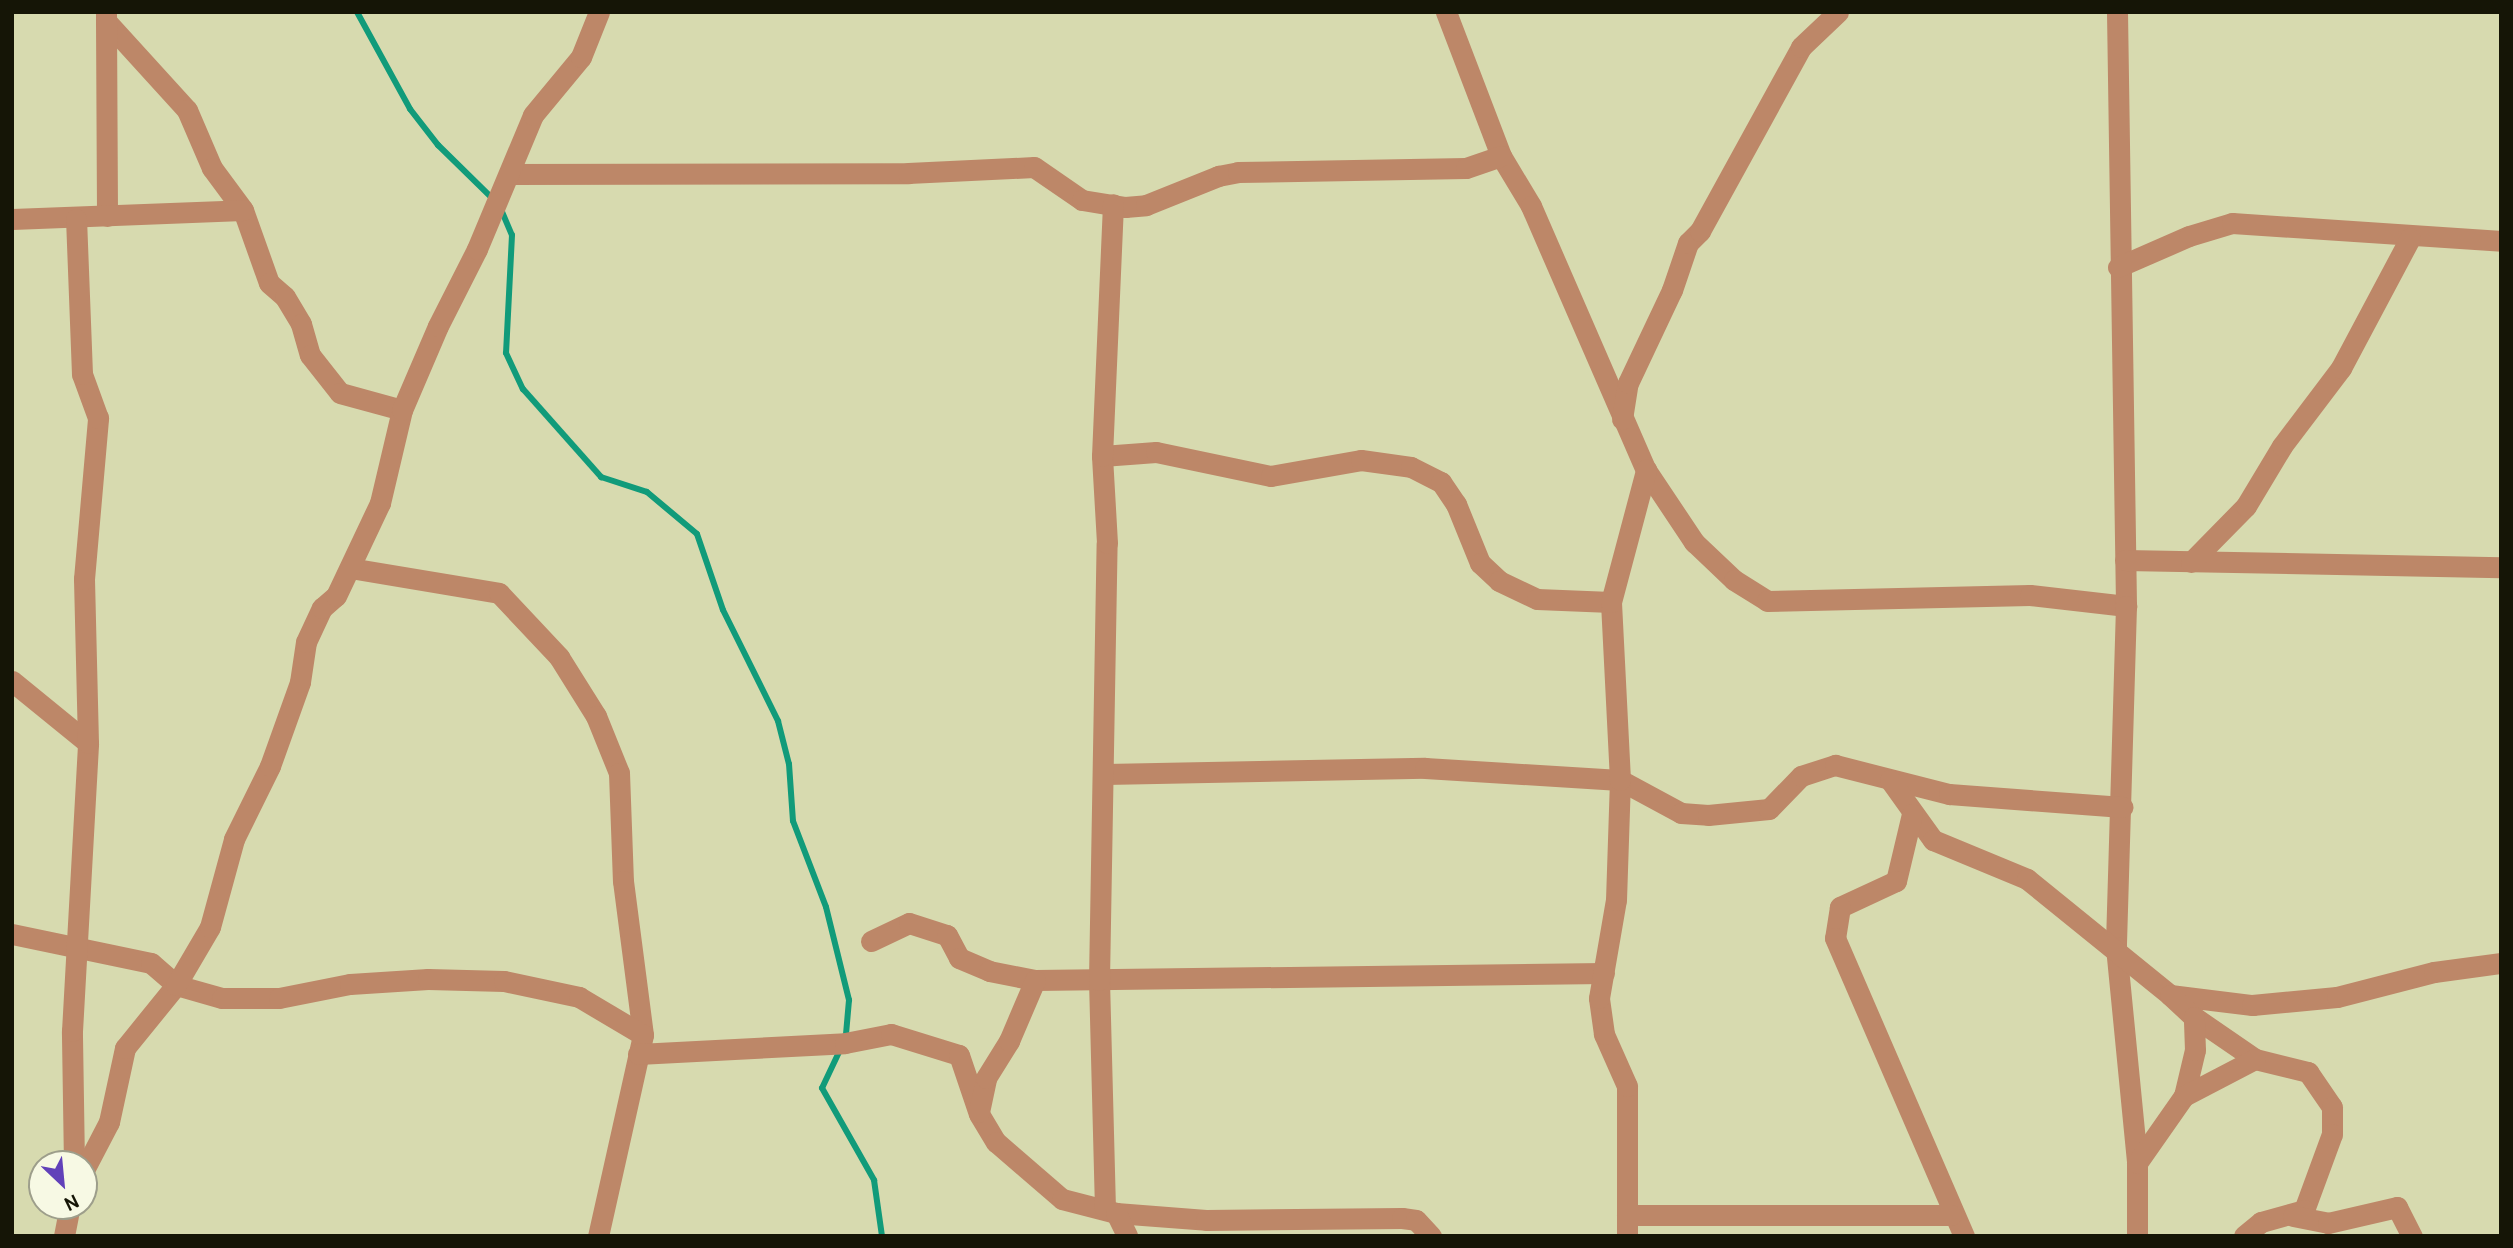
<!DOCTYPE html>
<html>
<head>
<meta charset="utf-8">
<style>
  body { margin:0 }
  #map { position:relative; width:2513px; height:1248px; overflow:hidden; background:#d7daaf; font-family:Cabin,sans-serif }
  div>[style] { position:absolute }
  .stream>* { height:6px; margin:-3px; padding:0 3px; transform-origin:3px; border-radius:3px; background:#119b7a }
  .street>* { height:21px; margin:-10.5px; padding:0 10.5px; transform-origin:10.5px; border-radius:10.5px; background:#bd8768 }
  span { translate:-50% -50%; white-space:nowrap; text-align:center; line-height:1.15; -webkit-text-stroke:5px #f7f9e4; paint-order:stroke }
  .frame { position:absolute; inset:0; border:14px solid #151506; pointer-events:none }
  .north { position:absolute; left:28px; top:1150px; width:70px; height:70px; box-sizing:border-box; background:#f7f9e4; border:2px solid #9d9e8b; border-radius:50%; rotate:154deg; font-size:19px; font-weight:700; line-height:28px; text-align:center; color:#151506 }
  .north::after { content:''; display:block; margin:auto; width:24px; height:32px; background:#6141b9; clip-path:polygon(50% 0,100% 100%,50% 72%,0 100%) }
</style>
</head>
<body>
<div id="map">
  <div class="stream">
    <div style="left:357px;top:12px;width:111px;rotate:61.3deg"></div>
    <div style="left:410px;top:109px;width:46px;rotate:52.1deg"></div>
    <div style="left:438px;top:145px;width:77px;rotate:44.5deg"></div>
    <div style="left:500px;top:207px;width:30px;rotate:67deg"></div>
    <div style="left:512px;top:235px;width:118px;rotate:92.9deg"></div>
    <div style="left:506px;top:353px;width:40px;rotate:65deg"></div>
    <div style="left:523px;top:389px;width:118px;rotate:48.4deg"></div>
    <div style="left:601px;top:477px;width:48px;rotate:18.1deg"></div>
    <div style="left:647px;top:492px;width:65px;rotate:40deg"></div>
    <div style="left:697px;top:534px;width:80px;rotate:71.1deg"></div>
    <div style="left:723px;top:610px;width:124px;rotate:63.6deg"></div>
    <div style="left:778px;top:721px;width:44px;rotate:75.7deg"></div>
    <div style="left:789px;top:764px;width:57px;rotate:86deg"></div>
    <div style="left:793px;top:821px;width:92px;rotate:69deg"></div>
    <div style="left:826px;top:907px;width:96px;rotate:76.1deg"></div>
    <div style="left:849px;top:1000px;width:38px;rotate:95deg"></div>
    <div style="left:840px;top:1050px;width:42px;rotate:115.3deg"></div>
    <div style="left:822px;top:1088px;width:106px;rotate:60.5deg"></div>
    <div style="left:874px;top:1180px;width:57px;rotate:81.9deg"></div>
  </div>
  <div class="street">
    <div style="left:106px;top:12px;width:9px;rotate:90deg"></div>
    <div style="left:106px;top:21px;width:120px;rotate:47.7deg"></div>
    <div style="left:187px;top:110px;width:63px;rotate:66.7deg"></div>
    <div style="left:212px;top:168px;width:52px;rotate:53.6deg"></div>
    <div style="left:243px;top:210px;width:77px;rotate:70.4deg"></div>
    <div style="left:269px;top:283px;width:21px;rotate:41deg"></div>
    <div style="left:285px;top:297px;width:31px;rotate:59deg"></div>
    <div style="left:301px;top:324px;width:32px;rotate:74deg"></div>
    <div style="left:310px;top:355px;width:48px;rotate:51.7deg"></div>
    <div style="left:340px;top:393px;width:64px;rotate:15.3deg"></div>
    <div style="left:1446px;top:12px;width:154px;rotate:69.1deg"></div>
    <div style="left:1501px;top:156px;width:58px;rotate:59deg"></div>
    <div style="left:1531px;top:206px;width:288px;rotate:66.5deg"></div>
    <div style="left:1646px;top:470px;width:87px;rotate:56.3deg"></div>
    <div style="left:1694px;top:542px;width:55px;rotate:43.5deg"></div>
    <div style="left:1734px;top:580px;width:39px;rotate:32deg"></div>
    <div style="left:1767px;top:601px;width:263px;rotate:-1.3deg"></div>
    <div style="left:2030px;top:595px;width:97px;rotate:6.5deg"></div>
    <div style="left:2117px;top:12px;width:594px;rotate:89.13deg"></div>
    <div style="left:2126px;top:606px;width:341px;rotate:91.7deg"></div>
    <div style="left:2116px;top:947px;width:217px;rotate:84.4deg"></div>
    <div style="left:2137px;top:1163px;width:73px;rotate:90deg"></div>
    <div style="left:106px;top:21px;width:195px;rotate:89.7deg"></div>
    <div style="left:511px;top:174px;width:397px;rotate:-0.1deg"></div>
    <div style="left:908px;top:173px;width:126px;rotate:-2.7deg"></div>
    <div style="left:1034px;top:167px;width:58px;rotate:34.5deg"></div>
    <div style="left:1082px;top:200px;width:44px;rotate:9.2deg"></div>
    <div style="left:1125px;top:207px;width:21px;rotate:-5deg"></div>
    <div style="left:1146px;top:205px;width:78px;rotate:-21.9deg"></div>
    <div style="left:1218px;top:176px;width:20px;rotate:-11deg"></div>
    <div style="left:1238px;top:172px;width:228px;rotate:-1deg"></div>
    <div style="left:1466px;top:168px;width:37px;rotate:-19deg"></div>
    <div style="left:12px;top:219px;width:231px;rotate:-2.2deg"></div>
    <div style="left:2118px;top:267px;width:77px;rotate:-23.6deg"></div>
    <div style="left:2189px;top:236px;width:45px;rotate:-16.8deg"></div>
    <div style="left:2232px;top:223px;width:270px;rotate:3.8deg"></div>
    <div style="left:1622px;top:419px;width:36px;rotate:-81deg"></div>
    <div style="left:1628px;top:383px;width:103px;rotate:-64.7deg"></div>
    <div style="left:1672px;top:290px;width:50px;rotate:-71.2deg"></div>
    <div style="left:1688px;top:243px;width:17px;rotate:-45deg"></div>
    <div style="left:1700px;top:231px;width:210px;rotate:-61.2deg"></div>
    <div style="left:1801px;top:47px;width:51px;rotate:-43.4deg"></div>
    <div style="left:1102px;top:456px;width:54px;rotate:-4.2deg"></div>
    <div style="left:1156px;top:452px;width:117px;rotate:11.8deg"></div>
    <div style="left:1271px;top:476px;width:91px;rotate:-10.1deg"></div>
    <div style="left:1361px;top:460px;width:50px;rotate:8deg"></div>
    <div style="left:1411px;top:467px;width:34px;rotate:27deg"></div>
    <div style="left:1441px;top:482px;width:27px;rotate:56deg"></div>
    <div style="left:1456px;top:504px;width:64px;rotate:67.9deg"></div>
    <div style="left:1480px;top:563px;width:26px;rotate:43deg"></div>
    <div style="left:1499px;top:581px;width:42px;rotate:25.3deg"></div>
    <div style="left:1537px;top:599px;width:74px;rotate:2.3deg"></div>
    <div style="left:2125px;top:560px;width:376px;rotate:1.1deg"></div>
    <div style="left:2191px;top:562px;width:78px;rotate:-45.5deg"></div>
    <div style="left:2246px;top:506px;width:70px;rotate:-59deg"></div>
    <div style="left:2282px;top:446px;width:98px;rotate:-52.9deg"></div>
    <div style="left:2341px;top:368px;width:147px;rotate:-62deg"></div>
    <div style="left:350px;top:568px;width:151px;rotate:9.5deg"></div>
    <div style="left:499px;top:593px;width:88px;rotate:46.8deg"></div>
    <div style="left:559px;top:657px;width:70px;rotate:57.9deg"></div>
    <div style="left:596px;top:716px;width:61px;rotate:68deg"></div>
    <div style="left:619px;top:773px;width:108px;rotate:87.9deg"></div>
    <div style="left:623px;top:881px;width:155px;rotate:82.6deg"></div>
    <div style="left:643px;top:1035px;width:206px;rotate:102.6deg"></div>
    <div style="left:12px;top:681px;width:98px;rotate:39.2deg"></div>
    <div style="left:1105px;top:774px;width:320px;rotate:-1.1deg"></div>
    <div style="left:1425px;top:768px;width:195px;rotate:3.5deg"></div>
    <div style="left:1620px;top:780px;width:69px;rotate:28.4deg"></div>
    <div style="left:1681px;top:813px;width:27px;rotate:4deg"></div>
    <div style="left:1708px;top:815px;width:61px;rotate:-5.6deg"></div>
    <div style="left:1769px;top:809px;width:46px;rotate:-45.9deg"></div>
    <div style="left:1801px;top:776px;width:36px;rotate:-18deg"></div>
    <div style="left:1835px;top:765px;width:118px;rotate:14.3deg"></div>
    <div style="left:1949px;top:794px;width:174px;rotate:4.3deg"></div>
    <div style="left:1890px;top:780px;width:74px;rotate:54.4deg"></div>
    <div style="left:1933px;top:840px;width:102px;rotate:22.5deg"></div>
    <div style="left:2027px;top:879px;width:184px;rotate:39deg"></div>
    <div style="left:2170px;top:995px;width:83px;rotate:7deg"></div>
    <div style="left:2252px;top:1005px;width:85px;rotate:-5.4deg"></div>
    <div style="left:2337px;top:997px;width:100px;rotate:-14.5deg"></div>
    <div style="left:2434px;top:972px;width:68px;rotate:-7.7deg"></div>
    <div style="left:1912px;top:814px;width:69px;rotate:103.4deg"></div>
    <div style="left:1896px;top:881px;width:62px;rotate:155.1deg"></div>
    <div style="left:1840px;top:907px;width:31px;rotate:99deg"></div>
    <div style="left:1835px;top:938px;width:325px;rotate:66.6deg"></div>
    <div style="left:12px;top:934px;width:142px;rotate:11.8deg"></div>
    <div style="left:151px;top:963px;width:33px;rotate:41deg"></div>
    <div style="left:176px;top:985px;width:48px;rotate:15.8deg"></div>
    <div style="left:222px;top:998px;width:57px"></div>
    <div style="left:279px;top:998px;width:72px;rotate:-11.2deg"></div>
    <div style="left:350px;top:984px;width:78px;rotate:-3.7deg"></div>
    <div style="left:428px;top:979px;width:76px;rotate:1.5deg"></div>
    <div style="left:504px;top:981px;width:77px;rotate:12deg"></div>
    <div style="left:579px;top:997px;width:74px;rotate:30.7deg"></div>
    <div style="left:871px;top:941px;width:42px;rotate:-25.3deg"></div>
    <div style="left:909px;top:923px;width:40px;rotate:18deg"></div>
    <div style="left:947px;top:935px;width:26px;rotate:62deg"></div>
    <div style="left:959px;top:958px;width:33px;rotate:23deg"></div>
    <div style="left:989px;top:971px;width:47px;rotate:11.1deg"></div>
    <div style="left:1035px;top:980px;width:569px;rotate:-0.7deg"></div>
    <div style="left:2170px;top:995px;width:33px;rotate:43deg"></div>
    <div style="left:2194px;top:1017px;width:74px;rotate:34.5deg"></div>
    <div style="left:2255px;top:1059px;width:55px;rotate:13.8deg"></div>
    <div style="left:2308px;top:1072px;width:42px;rotate:55.6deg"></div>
    <div style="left:2332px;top:1107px;width:27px;rotate:90deg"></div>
    <div style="left:2332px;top:1134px;width:81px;rotate:110.2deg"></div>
    <div style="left:2304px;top:1210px;width:45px;rotate:164.4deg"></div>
    <div style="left:2261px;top:1222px;width:22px;rotate:141deg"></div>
    <div style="left:638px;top:1054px;width:207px;rotate:-3deg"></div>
    <div style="left:845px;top:1043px;width:47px;rotate:-11.1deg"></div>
    <div style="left:891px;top:1034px;width:71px;rotate:17.2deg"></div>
    <div style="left:959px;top:1055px;width:62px;rotate:71.3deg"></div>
    <div style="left:979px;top:1114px;width:33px;rotate:59deg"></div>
    <div style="left:996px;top:1142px;width:87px;rotate:40.8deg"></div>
    <div style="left:1062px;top:1199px;width:56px;rotate:14.5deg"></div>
    <div style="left:1116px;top:1213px;width:90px;rotate:4.4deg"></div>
    <div style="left:1206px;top:1220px;width:196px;rotate:-0.6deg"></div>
    <div style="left:1402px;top:1218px;width:14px;rotate:8deg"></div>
    <div style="left:1416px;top:1220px;width:22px;rotate:47deg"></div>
    <div style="left:2184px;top:1096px;width:47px;rotate:-76.6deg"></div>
    <div style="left:2195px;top:1050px;width:33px;rotate:-92deg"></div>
    <div style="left:979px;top:1112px;width:35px;rotate:-78deg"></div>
    <div style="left:986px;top:1078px;width:44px;rotate:-58.1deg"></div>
    <div style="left:1009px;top:1041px;width:66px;rotate:-66.9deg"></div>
    <div style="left:2137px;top:1163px;width:82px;rotate:-55deg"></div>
    <div style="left:2184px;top:1096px;width:80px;rotate:-27.5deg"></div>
    <div style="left:74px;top:1164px;width:133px;rotate:-90.9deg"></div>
    <div style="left:72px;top:1031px;width:288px;rotate:-86.8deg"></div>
    <div style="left:88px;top:743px;width:164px;rotate:-91.4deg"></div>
    <div style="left:84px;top:579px;width:162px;rotate:-85deg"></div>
    <div style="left:98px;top:418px;width:47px;rotate:-110deg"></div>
    <div style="left:82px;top:374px;width:155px;rotate:-92.2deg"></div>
    <div style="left:84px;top:1170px;width:54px;rotate:-62.5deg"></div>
    <div style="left:109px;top:1122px;width:76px;rotate:-77.8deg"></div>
    <div style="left:125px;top:1048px;width:81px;rotate:-51deg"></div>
    <div style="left:176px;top:985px;width:67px;rotate:-59.6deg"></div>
    <div style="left:210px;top:927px;width:91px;rotate:-74.7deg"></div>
    <div style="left:234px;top:839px;width:81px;rotate:-63.7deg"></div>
    <div style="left:270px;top:766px;width:89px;rotate:-70.3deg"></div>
    <div style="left:300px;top:682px;width:40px;rotate:-81.5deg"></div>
    <div style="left:306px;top:642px;width:38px;rotate:-65deg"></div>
    <div style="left:322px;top:608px;width:18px;rotate:-41deg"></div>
    <div style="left:336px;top:596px;width:103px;rotate:-64.7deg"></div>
    <div style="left:380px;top:503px;width:96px;rotate:-76.7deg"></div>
    <div style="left:402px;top:410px;width:91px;rotate:-66.8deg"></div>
    <div style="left:438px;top:326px;width:86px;rotate:-63.1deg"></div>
    <div style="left:477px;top:249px;width:145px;rotate:-67.3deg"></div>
    <div style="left:533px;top:115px;width:75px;rotate:-50.4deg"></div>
    <div style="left:581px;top:57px;width:48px;rotate:-68.2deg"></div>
    <div style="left:1105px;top:1209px;width:229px;rotate:-91.5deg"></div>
    <div style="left:1099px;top:980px;width:437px;rotate:-89deg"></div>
    <div style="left:1107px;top:543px;width:87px;rotate:-93.3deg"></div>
    <div style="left:1102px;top:456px;width:252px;rotate:-87.5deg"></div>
    <div style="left:1116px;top:1213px;width:25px;rotate:64deg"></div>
    <div style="left:1627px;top:1215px;width:324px"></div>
    <div style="left:2293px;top:1216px;width:36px;rotate:11deg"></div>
    <div style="left:2328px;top:1223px;width:71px;rotate:-13.1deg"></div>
    <div style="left:2397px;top:1207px;width:33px;rotate:63deg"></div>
    <div style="left:64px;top:1236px;width:31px;rotate:-79deg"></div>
    <div style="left:1627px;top:1236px;width:150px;rotate:-90deg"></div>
    <div style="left:1627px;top:1086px;width:57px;rotate:-113.9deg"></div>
    <div style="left:1604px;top:1034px;width:36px;rotate:-98deg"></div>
    <div style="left:1599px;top:998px;width:99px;rotate:-80.2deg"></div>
    <div style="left:1616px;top:900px;width:120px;rotate:-88.1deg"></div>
    <div style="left:1620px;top:780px;width:178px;rotate:-92.9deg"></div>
    <div style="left:1611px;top:602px;width:137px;rotate:-75.1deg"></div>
  </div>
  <div class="frame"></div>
  <div class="north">N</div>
</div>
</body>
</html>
